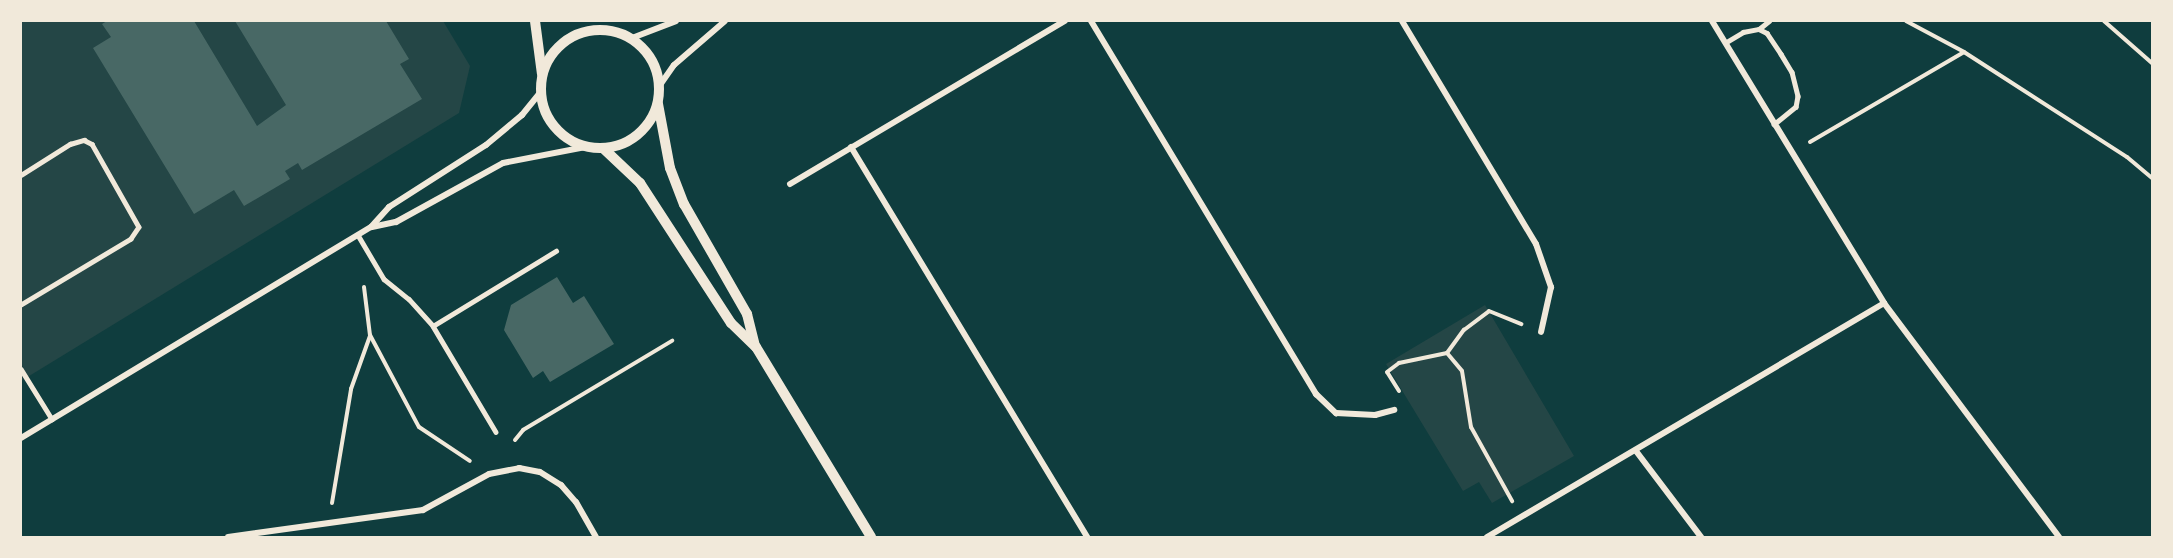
<!DOCTYPE html>
<html>
<head>
<meta charset="utf-8">
<style>
  body { margin:0 }
  #map { position:relative; width:2173px; height:558px; overflow:hidden; background:#0f3d3e; font-family:Overpass,sans-serif }
  div>[style] { position:absolute }
  .green>* { inset:0; background:#244646 }
  .building>* { inset:0; background:#486865 }
  .path>* { height:4px; margin:-2px; padding:0 2px; transform-origin:2px; border-radius:2px; background:#f1e9da }
  .service>* { height:4.5px; margin:-2.25px; padding:0 2.25px; transform-origin:2.25px; border-radius:2.25px; background:#f1e9da }
  .minor>* { height:6px; margin:-3px; padding:0 3px; transform-origin:3px; border-radius:3px; background:#f1e9da }
  .tertiary>* { height:10px; margin:-5px; padding:0 5px; transform-origin:5px; border-radius:5px; background:#f1e9da }
  .tertiary>.ring { margin:-5px; padding:0; box-sizing:content-box; background:none; border:10px solid #f1e9da; border-radius:50% }
  span { translate:-50% -50%; white-space:nowrap; text-align:center; line-height:1.15; -webkit-text-stroke:4.5px #f1e9da; paint-order:stroke }
  .frame { position:absolute; inset:0; border:22px solid #f1e9da; pointer-events:none }
</style>
</head>
<body>
<div id="map">
  <div class="green">
    <div style="clip-path:polygon(21px 21px,443px 21px,470px 66px,459px 113px,21px 381px)"></div>
    <div style="clip-path:polygon(1485px 305px,1574px 456px,1492px 503px,1479px 482px,1463px 491px,1386px 364px)"></div>
  </div>
  <div class="building">
    <div style="clip-path:polygon(107px 21px,194px 21px,257px 126px,286px 105px,235px 21px,386px 21px,409px 59px,400px 64px,422px 99px,302px 170px,298px 163px,285px 171px,290px 179px,244px 206px,234px 190px,194px 214px,93px 48px,111px 37px,102px 24px)"></div>
    <div style="clip-path:polygon(557px 277px,573px 303px,584px 296px,614px 344px,550px 382px,543px 371px,533px 378px,504px 330px,511px 305px)"></div>
  </div>
  <div class="path">
    <div style="left:1906px;top:21px;width:66px;rotate:28.1deg"></div>
    <div style="left:2104px;top:21px;width:64px;rotate:41.2deg"></div>
    <div style="left:1810px;top:142px;width:178px;rotate:-30.3deg"></div>
    <div style="left:1964px;top:52px;width:194px;rotate:32.8deg"></div>
    <div style="left:2127px;top:157px;width:33px;rotate:40deg"></div>
    <div style="left:364px;top:287px;width:48px;rotate:82.9deg"></div>
    <div style="left:370px;top:335px;width:104px;rotate:62deg"></div>
    <div style="left:419px;top:427px;width:61px;rotate:33.7deg"></div>
    <div style="left:1447px;top:353px;width:23px;rotate:50deg"></div>
    <div style="left:1462px;top:371px;width:57px;rotate:80.9deg"></div>
    <div style="left:1471px;top:427px;width:85px;rotate:61deg"></div>
    <div style="left:1399px;top:391px;width:22px;rotate:-122deg"></div>
    <div style="left:1387px;top:372px;width:15px;rotate:-37deg"></div>
    <div style="left:1399px;top:363px;width:49px;rotate:-11.8deg"></div>
    <div style="left:1447px;top:353px;width:29px;rotate:-54deg"></div>
    <div style="left:1464px;top:330px;width:31px;rotate:-37deg"></div>
    <div style="left:1489px;top:311px;width:35px;rotate:22deg"></div>
    <div style="left:515px;top:440px;width:13px;rotate:-51deg"></div>
    <div style="left:523px;top:430px;width:174px;rotate:-30.9deg"></div>
    <div style="left:332px;top:503px;width:116px;rotate:-80.5deg"></div>
    <div style="left:351px;top:389px;width:56px;rotate:-70.3deg"></div>
  </div>
  <div class="service">
    <div style="left:1759px;top:29px;width:13px;rotate:-39deg"></div>
    <div style="left:1725px;top:43px;width:21px;rotate:-31deg"></div>
    <div style="left:1743px;top:32px;width:16px;rotate:-11deg"></div>
    <div style="left:1759px;top:29px;width:9px;rotate:27deg"></div>
    <div style="left:1767px;top:33px;width:25px;rotate:56deg"></div>
    <div style="left:1781px;top:54px;width:21px;rotate:59deg"></div>
    <div style="left:1792px;top:72px;width:25px;rotate:76deg"></div>
    <div style="left:1798px;top:96px;width:11px;rotate:100deg"></div>
    <div style="left:1796px;top:107px;width:28px;rotate:141deg"></div>
    <div style="left:21px;top:175px;width:58px;rotate:-32.3deg"></div>
    <div style="left:70px;top:144px;width:15px;rotate:-16deg"></div>
    <div style="left:84px;top:140px;width:9px;rotate:27deg"></div>
    <div style="left:92px;top:144px;width:95px;rotate:60.5deg"></div>
    <div style="left:139px;top:227px;width:14px;rotate:124deg"></div>
    <div style="left:131px;top:239px;width:128px;rotate:149deg"></div>
    <div style="left:358px;top:235px;width:51px;rotate:59.4deg"></div>
    <div style="left:384px;top:279px;width:32px;rotate:39deg"></div>
    <div style="left:409px;top:299px;width:36px;rotate:48deg"></div>
    <div style="left:433px;top:326px;width:123px;rotate:59.3deg"></div>
    <div style="left:433px;top:326px;width:144px;rotate:-31.4deg"></div>
    <div style="left:21px;top:369px;width:59px;rotate:58.2deg"></div>
  </div>
  <div class="minor">
    <div style="left:1091px;top:21px;width:436px;rotate:58.9deg"></div>
    <div style="left:1316px;top:394px;width:28px;rotate:44deg"></div>
    <div style="left:1336px;top:413px;width:39px;rotate:3deg"></div>
    <div style="left:1375px;top:415px;width:20px;rotate:-15deg"></div>
    <div style="left:1402px;top:21px;width:260px;rotate:59deg"></div>
    <div style="left:1536px;top:244px;width:46px;rotate:70.8deg"></div>
    <div style="left:1551px;top:287px;width:46px;rotate:102.5deg"></div>
    <div style="left:1712px;top:21px;width:330px;rotate:58.6deg"></div>
    <div style="left:1884px;top:303px;width:292px;rotate:53.2deg"></div>
    <div style="left:632px;top:38px;width:47px;rotate:-21.1deg"></div>
    <div style="left:660px;top:85px;width:24px;rotate:-55deg"></div>
    <div style="left:674px;top:65px;width:67px;rotate:-40.8deg"></div>
    <div style="left:851px;top:147px;width:456px;rotate:58.8deg"></div>
    <div style="left:790px;top:184px;width:320px;rotate:-30.7deg"></div>
    <div style="left:372px;top:227px;width:25px;rotate:-12deg"></div>
    <div style="left:396px;top:222px;width:122px;rotate:-28.9deg"></div>
    <div style="left:503px;top:163px;width:84px;rotate:-11deg"></div>
    <div style="left:21px;top:438px;width:409px;rotate:-31.1deg"></div>
    <div style="left:371px;top:227px;width:27px;rotate:-48deg"></div>
    <div style="left:389px;top:207px;width:115px;rotate:-32.6deg"></div>
    <div style="left:486px;top:145px;width:47px;rotate:-39.8deg"></div>
    <div style="left:522px;top:115px;width:28px;rotate:-51deg"></div>
    <div style="left:1636px;top:451px;width:108px;rotate:52.9deg"></div>
    <div style="left:228px;top:537px;width:197px;rotate:-7.9deg"></div>
    <div style="left:423px;top:510px;width:75px;rotate:-28.6deg"></div>
    <div style="left:489px;top:474px;width:31px;rotate:-11deg"></div>
    <div style="left:519px;top:468px;width:21px;rotate:11deg"></div>
    <div style="left:540px;top:472px;width:25px;rotate:32deg"></div>
    <div style="left:561px;top:485px;width:23px;rotate:49deg"></div>
    <div style="left:576px;top:502px;width:40px;rotate:60.3deg"></div>
    <div style="left:1487px;top:537px;width:461px;rotate:-30.5deg"></div>
  </div>
  <div class="tertiary">
    <div style="left:535px;top:21px;width:53px;rotate:82.5deg"></div>
    <div class="ring" style="left:541px;top:30px;width:108px;height:108px"></div>
    <div style="left:658px;top:104px;width:65px;rotate:79.4deg"></div>
    <div style="left:670px;top:168px;width:39px;rotate:69deg"></div>
    <div style="left:684px;top:204px;width:127px;rotate:60.2deg"></div>
    <div style="left:747px;top:314px;width:32px;rotate:76deg"></div>
    <div style="left:604px;top:149px;width:50px;rotate:43.4deg"></div>
    <div style="left:640px;top:183px;width:167px;rotate:57deg"></div>
    <div style="left:731px;top:323px;width:35px;rotate:44deg"></div>
    <div style="left:756px;top:347px;width:222px;rotate:58.8deg"></div>
  </div>
  <div class="frame"></div>
</div>
</body>
</html>
